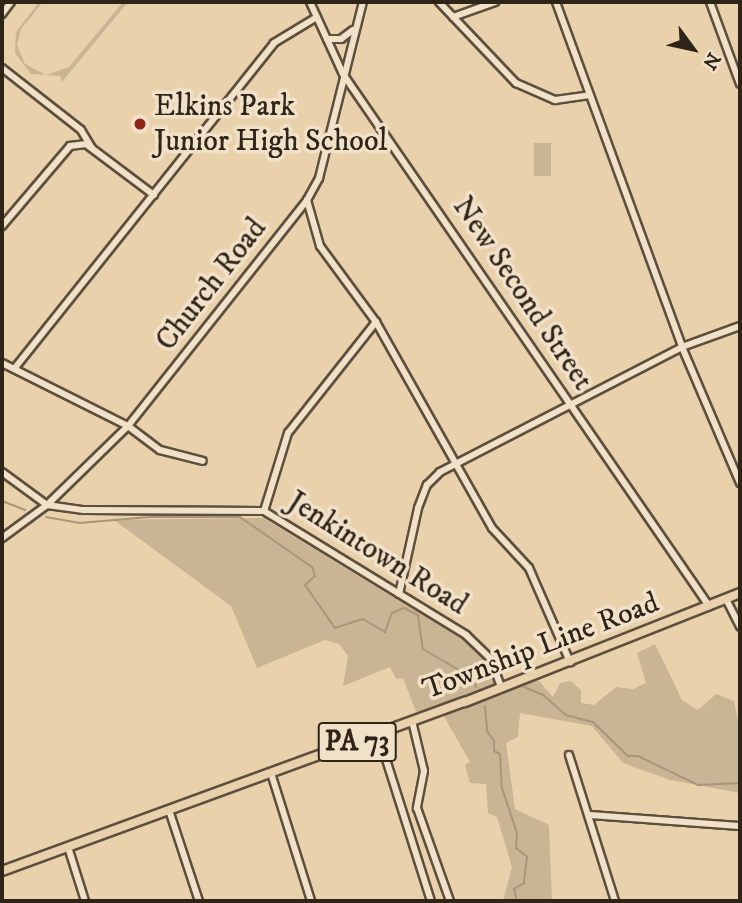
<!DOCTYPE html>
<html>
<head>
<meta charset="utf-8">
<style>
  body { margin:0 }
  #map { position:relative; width:742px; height:903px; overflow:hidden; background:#e9d1ac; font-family:"IM FELL DW Pica",serif }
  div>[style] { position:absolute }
  .green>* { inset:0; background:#c9b493 }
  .stream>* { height:2px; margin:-1px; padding:0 1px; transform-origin:1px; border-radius:1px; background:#a9967a }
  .roads { filter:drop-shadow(2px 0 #5d4f3d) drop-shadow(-2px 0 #5d4f3d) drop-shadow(0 2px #5d4f3d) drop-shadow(0 -2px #5d4f3d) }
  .minor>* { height:6px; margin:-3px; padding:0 3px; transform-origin:3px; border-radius:3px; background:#f1e1c9 }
  .major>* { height:8px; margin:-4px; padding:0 4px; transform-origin:4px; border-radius:4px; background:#e9d1ac }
  .dots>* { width:19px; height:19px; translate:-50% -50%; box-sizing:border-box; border:4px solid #f1e1c9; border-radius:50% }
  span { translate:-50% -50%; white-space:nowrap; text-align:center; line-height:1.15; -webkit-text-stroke:7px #f1e1c9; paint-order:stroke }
  .shield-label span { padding:2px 5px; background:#f1e1c9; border:2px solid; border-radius:5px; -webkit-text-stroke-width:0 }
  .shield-label { font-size:28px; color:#2e2418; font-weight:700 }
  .poi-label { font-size:30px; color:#2e2418 }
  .left { translate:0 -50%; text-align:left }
  .street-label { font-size:30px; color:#2e2418 }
  .frame { position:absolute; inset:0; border:4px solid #2e2418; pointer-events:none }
  .north { position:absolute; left:658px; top:14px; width:70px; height:70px; -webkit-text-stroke:5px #f1e1c9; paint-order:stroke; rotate:123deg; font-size:19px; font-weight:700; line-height:28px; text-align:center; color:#2e2418 }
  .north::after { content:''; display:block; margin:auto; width:24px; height:32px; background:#2e2418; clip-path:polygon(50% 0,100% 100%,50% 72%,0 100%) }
</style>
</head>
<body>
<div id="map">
  <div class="green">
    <div style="clip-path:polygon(39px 2px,43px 2px,21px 29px,17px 45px,25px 64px,46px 75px,69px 67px,123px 2px,128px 2px,62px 82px,60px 76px,31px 74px,15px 53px,16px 32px)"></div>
    <div style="clip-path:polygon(534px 143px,551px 143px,551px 176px,534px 176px)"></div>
    <div style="clip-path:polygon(263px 518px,461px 639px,485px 657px,496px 680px,539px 681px,553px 697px,560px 683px,571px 681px,581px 690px,581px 703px,594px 705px,616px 687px,633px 689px,646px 683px,637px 653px,655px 644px,682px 700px,698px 710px,716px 694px,734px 701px,740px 733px,740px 793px,670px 780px,623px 763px,592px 726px,520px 713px,518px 737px,506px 743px,515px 809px,549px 825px,552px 899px,503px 901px,512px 867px,497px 817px,488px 813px,486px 784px,470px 783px,465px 765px,470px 762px,438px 706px,416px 712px,403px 678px,396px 679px,390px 667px,343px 686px,348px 656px,339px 644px,325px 640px,257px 668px,231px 606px,114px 520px)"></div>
  </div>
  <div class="stream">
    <div style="left:2px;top:501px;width:25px;rotate:21deg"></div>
    <div style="left:46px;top:517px;width:34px;rotate:10deg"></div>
    <div style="left:79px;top:523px;width:71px;rotate:-4.8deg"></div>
    <div style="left:150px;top:517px;width:90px"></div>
    <div style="left:240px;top:517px;width:88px;rotate:34.8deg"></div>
    <div style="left:312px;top:567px;width:9px;rotate:72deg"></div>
    <div style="left:315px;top:576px;width:13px;rotate:138deg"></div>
    <div style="left:305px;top:585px;width:52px;rotate:55.1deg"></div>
    <div style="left:335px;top:628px;width:29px;rotate:-18deg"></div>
    <div style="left:363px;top:619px;width:26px;rotate:31deg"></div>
    <div style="left:385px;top:632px;width:20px;rotate:-70deg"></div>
    <div style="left:392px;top:613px;width:13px;rotate:-23deg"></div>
    <div style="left:404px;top:608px;width:16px;rotate:27deg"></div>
    <div style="left:418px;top:615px;width:34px;rotate:82deg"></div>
    <div style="left:423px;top:649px;width:56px;rotate:30.3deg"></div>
    <div style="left:471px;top:677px;width:21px;rotate:-5deg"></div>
    <div style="left:472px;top:678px;width:10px;rotate:66deg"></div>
    <div style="left:524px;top:687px;width:21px;rotate:23deg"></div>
    <div style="left:543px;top:695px;width:30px;rotate:41deg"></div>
    <div style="left:566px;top:715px;width:28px;rotate:15deg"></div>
    <div style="left:593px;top:722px;width:49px;rotate:44.2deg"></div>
    <div style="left:628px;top:756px;width:10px"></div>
    <div style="left:638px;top:756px;width:67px;rotate:25.8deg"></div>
    <div style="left:698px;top:785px;width:42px;rotate:-2.7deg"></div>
    <div style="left:485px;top:706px;width:25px;rotate:85deg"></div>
    <div style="left:487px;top:731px;width:12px;rotate:55deg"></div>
    <div style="left:494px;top:741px;width:10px;rotate:90deg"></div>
    <div style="left:494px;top:751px;width:7px;rotate:27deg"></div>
    <div style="left:500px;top:754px;width:34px;rotate:87deg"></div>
    <div style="left:502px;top:788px;width:47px;rotate:71.6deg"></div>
    <div style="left:517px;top:833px;width:15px;rotate:94deg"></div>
    <div style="left:516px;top:848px;width:14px;rotate:39deg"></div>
    <div style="left:527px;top:857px;width:26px;rotate:97deg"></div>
    <div style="left:524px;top:883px;width:12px;rotate:149deg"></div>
    <div style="left:514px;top:889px;width:12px;rotate:76deg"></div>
  </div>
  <div class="roads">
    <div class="minor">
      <div style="left:310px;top:2px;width:79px;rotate:65.4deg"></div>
      <div style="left:343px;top:74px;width:646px;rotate:55.47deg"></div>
      <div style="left:439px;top:2px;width:112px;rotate:46.5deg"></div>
      <div style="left:516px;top:83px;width:43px;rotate:23.6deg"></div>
      <div style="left:555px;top:100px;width:35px;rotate:-8deg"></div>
      <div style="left:556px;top:2px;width:367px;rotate:69.9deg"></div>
      <div style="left:682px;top:347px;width:148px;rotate:66.9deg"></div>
      <div style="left:710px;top:2px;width:87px;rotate:69.9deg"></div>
      <div style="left:2px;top:14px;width:15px;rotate:-53deg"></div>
      <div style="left:453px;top:17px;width:45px;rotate:-19.7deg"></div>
      <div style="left:327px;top:39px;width:14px"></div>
      <div style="left:341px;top:39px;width:15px;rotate:-37deg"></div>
      <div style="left:2px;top:68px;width:100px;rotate:38.1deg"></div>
      <div style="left:81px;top:130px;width:21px;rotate:59deg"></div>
      <div style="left:307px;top:200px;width:48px;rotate:74.2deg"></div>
      <div style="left:320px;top:246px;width:94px;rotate:53.6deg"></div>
      <div style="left:376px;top:322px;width:236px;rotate:60.6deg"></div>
      <div style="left:492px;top:528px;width:54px;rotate:47.2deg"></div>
      <div style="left:529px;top:568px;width:103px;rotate:66.4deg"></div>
      <div style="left:2px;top:226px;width:105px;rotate:-49.6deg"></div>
      <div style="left:70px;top:146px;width:16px;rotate:-7deg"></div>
      <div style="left:86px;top:144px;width:85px;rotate:36.9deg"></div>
      <div style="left:2px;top:363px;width:141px;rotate:26.6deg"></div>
      <div style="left:128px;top:426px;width:40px;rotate:37deg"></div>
      <div style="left:160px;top:450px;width:44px;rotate:14.3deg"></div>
      <div style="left:14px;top:369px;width:417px;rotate:-51.4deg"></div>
      <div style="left:274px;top:43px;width:50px;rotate:-31.2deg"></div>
      <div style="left:2px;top:472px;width:56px;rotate:36.3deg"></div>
      <div style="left:47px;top:505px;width:37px;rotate:8deg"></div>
      <div style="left:84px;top:510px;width:180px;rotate:0.3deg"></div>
      <div style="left:264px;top:511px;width:237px;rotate:31.5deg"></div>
      <div style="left:466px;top:635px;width:33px;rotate:44deg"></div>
      <div style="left:490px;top:658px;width:31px;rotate:69deg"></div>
      <div style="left:264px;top:511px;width:82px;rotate:-72.9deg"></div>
      <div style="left:288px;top:433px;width:142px;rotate:-51.6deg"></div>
      <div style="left:2px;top:538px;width:56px;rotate:-36.3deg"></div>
      <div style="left:47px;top:505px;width:113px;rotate:-44.3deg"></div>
      <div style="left:128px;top:426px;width:288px;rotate:-51.6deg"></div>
      <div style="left:307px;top:200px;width:25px;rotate:-61deg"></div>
      <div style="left:319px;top:178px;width:181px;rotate:-76deg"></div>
      <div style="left:399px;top:594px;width:88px;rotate:-77.5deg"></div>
      <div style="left:418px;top:508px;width:25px;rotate:-69deg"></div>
      <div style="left:427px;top:485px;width:18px;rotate:-45deg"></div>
      <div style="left:440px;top:472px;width:272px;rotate:-27.3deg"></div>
      <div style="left:682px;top:347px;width:62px;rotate:-19.9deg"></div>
      <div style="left:726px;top:599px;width:31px;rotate:63deg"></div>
      <div style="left:412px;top:721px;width:51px;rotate:76.5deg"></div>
      <div style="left:424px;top:771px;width:38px;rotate:101deg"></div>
      <div style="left:417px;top:808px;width:99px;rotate:70.5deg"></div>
      <div style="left:378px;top:734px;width:175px;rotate:72.4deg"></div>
      <div style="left:569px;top:755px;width:153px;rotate:72.5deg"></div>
      <div style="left:271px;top:773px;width:134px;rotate:72.6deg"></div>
      <div style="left:169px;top:810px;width:96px;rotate:71.8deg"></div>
      <div style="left:590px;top:815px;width:150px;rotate:4.2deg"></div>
      <div style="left:68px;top:847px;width:57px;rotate:72.5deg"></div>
    </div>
    <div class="major">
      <div style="left:2px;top:871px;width:493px;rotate:-20.1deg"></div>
      <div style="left:465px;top:702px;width:296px;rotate:-21.6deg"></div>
    </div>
  </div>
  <div class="dots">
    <div style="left:140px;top:124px;background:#8f2418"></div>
  </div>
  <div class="shield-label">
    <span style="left:357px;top:742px">PA 73</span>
  </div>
  <div class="poi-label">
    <span class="left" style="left:154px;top:124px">Elkins Park<br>Junior High School</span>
  </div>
  <div class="street-label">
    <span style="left:212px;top:285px;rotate:-52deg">Church Road</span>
    <span style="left:522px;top:294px;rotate:56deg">New Second Street</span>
    <span style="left:377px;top:554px;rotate:32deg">Jenkintown Road</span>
    <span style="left:541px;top:647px;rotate:-21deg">Township Line Road</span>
  </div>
  <div class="frame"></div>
  <div class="north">N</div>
</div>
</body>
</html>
